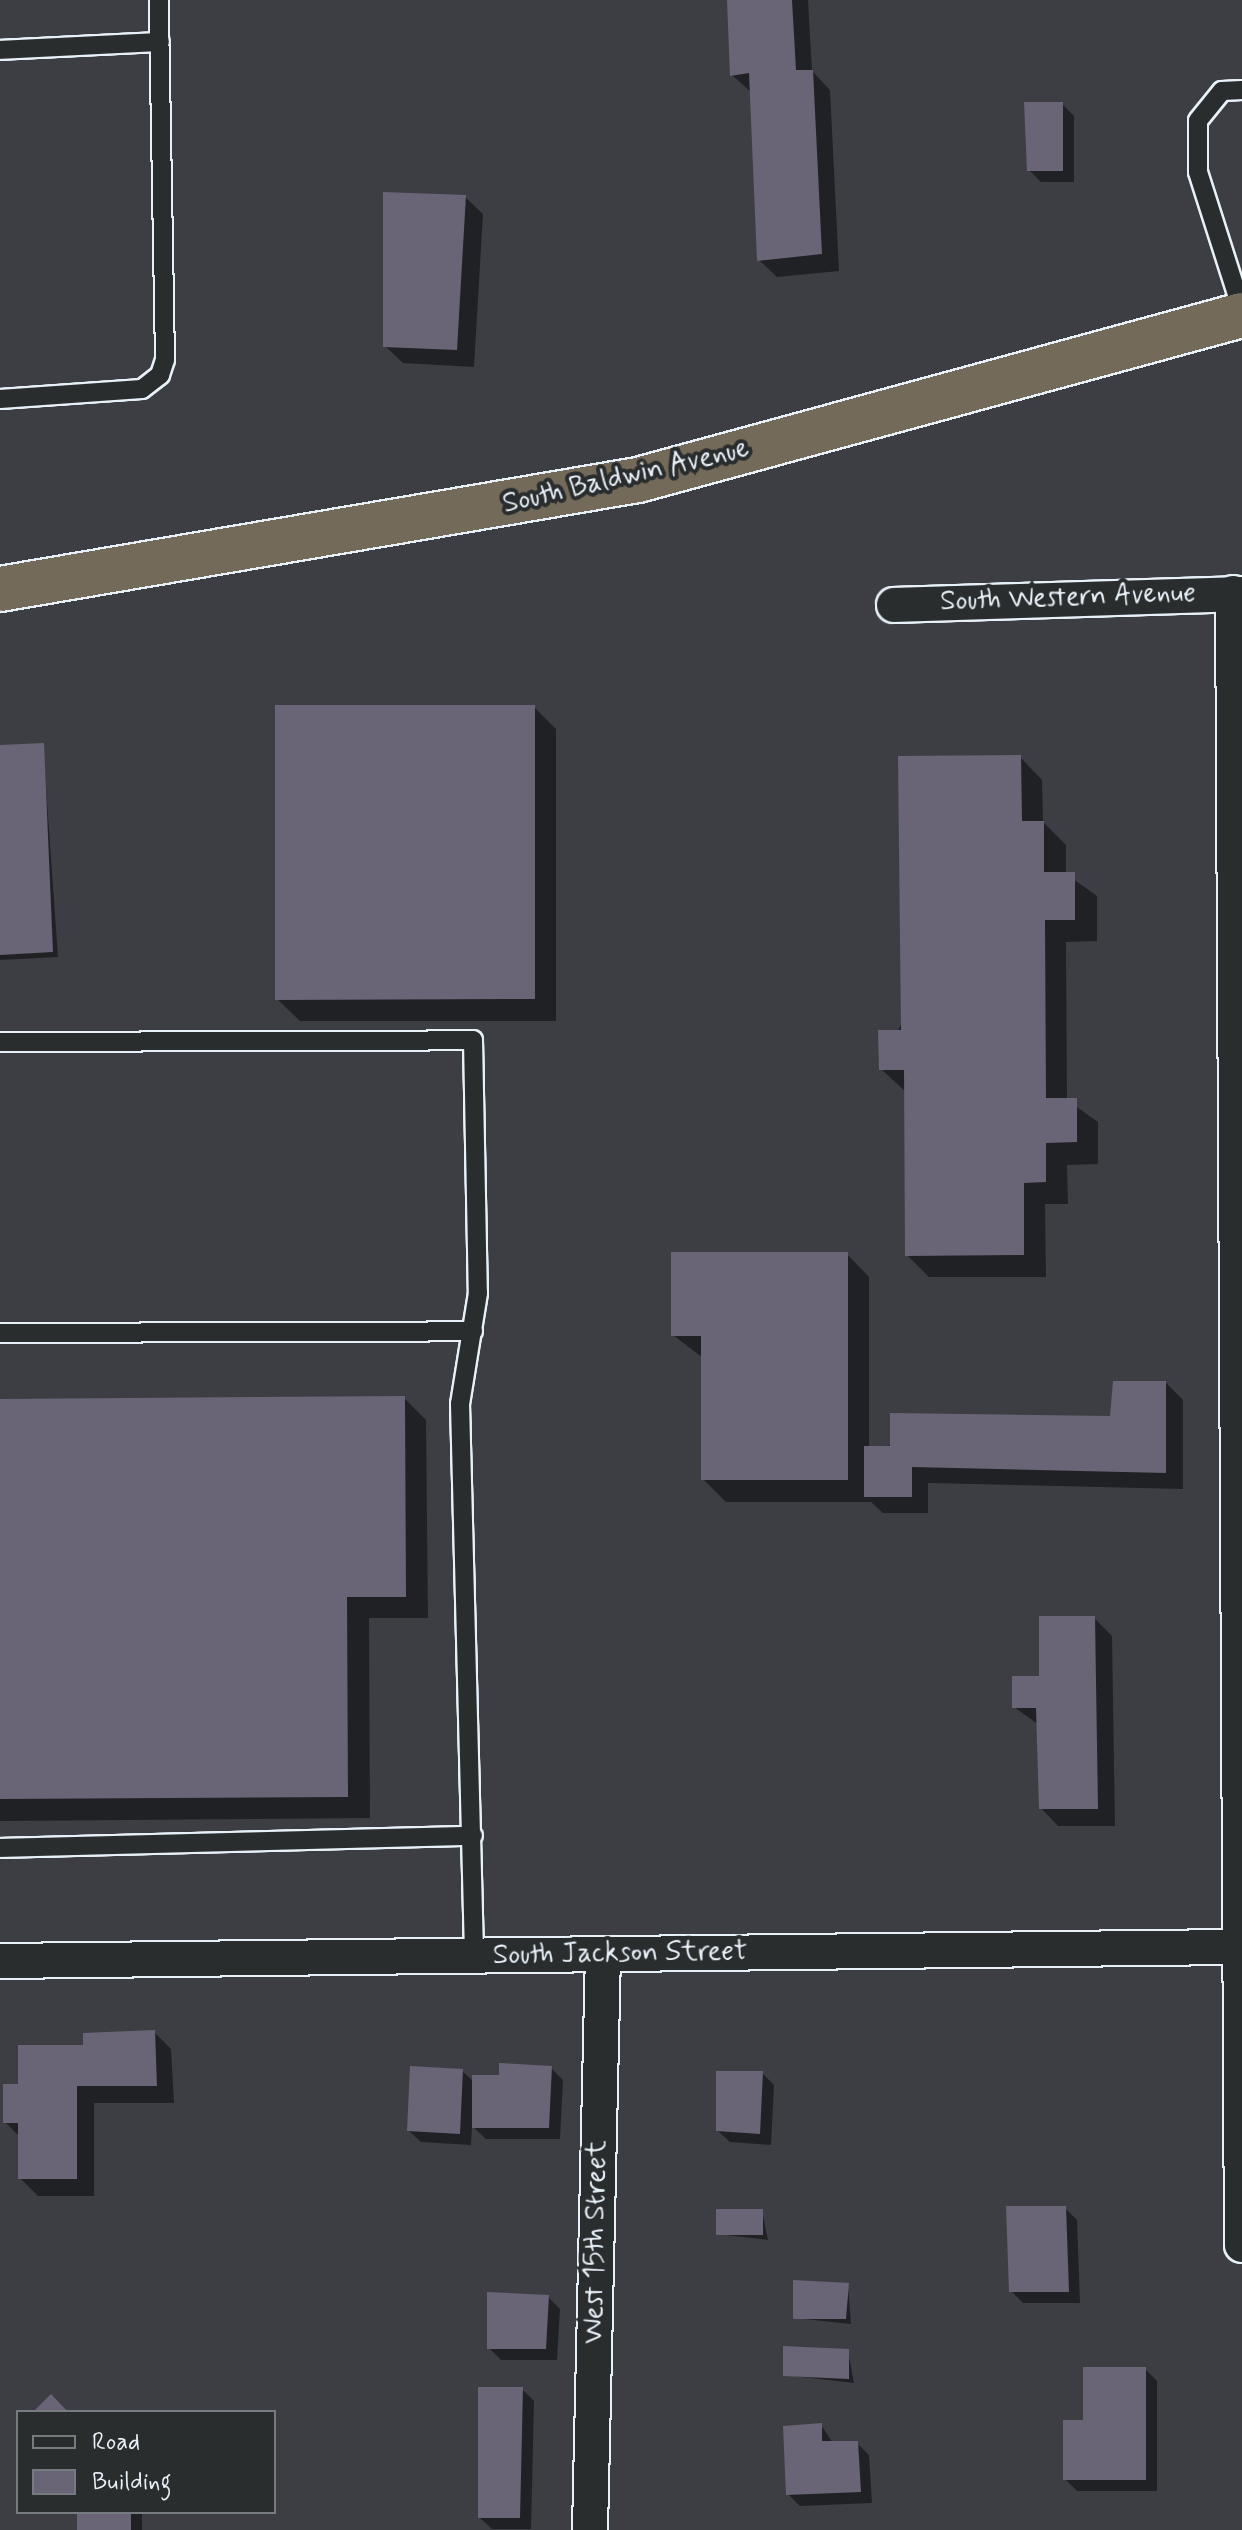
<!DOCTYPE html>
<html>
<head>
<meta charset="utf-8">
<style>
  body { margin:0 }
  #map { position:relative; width:1242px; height:2530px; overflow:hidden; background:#3d3e44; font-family:Mynerve,sans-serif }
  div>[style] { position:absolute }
  .shadow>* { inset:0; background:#0007 }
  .building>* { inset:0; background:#696476 }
  .roads { filter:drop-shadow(2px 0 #e8f1f8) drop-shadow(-2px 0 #e8f1f8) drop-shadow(0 2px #e8f1f8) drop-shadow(0 -2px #e8f1f8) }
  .lane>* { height:18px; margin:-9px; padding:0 9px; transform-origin:9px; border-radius:9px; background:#2a2d2e }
  .street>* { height:34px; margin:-17px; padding:0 17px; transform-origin:17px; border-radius:17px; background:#2a2d2e }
  .highway>* { height:44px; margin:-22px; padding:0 22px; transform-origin:22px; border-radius:22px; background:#746a5a }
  span { translate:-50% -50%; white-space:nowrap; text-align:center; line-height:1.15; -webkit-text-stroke:8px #2a2d2e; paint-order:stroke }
  .street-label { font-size:28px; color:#e8f1f8 }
  .legend { position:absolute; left:16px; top:2410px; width:260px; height:104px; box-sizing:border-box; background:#2a2d2e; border:2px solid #767b7f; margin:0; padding:10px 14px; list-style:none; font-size:24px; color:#e8f1f8 }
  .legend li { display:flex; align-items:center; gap:16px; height:40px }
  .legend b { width:40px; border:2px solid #767b7f }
</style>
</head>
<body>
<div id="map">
  <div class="shadow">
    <div style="clip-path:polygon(729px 0,808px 0,812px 71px,830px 90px,839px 271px,777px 277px,759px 260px,751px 92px,732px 75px)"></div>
    <div style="clip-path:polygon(1062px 104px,1074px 116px,1074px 182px,1041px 182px,1029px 170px)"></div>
    <div style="clip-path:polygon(465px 197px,483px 214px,474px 367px,403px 363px,385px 346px)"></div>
    <div style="clip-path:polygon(534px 707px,556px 729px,556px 1021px,300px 1021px,277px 999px)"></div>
    <div style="clip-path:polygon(43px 745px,58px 957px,0 960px,0 747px)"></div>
    <div style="clip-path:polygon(1020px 757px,1042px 780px,1043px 822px,1066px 845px,1066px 874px,1097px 896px,1097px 941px,1066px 942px,1067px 1100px,1098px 1122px,1098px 1164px,1067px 1165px,1068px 1204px,1045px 1204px,1046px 1277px,929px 1277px,907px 1255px,906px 1092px,881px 1069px)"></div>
    <div style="clip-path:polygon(847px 1254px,869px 1277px,869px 1448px,1112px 1418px,1166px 1383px,1183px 1400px,1183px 1489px,928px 1483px,928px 1513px,883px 1513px,871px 1502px,726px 1502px,703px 1479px,703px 1358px,673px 1335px)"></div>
    <div style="clip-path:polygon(404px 1398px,426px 1420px,428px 1618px,369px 1618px,370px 1818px,0 1821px,0 1400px)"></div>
    <div style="clip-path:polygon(1094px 1618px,1112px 1636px,1115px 1826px,1058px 1826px,1041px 1808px,1039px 1725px,1014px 1707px)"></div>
    <div style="clip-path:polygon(154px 2032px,171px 2049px,174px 2103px,94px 2103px,94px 2196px,38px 2196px,20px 2178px,20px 2137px,5px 2122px,20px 2086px,85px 2047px)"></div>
    <div style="clip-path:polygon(551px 2068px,563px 2080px,560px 2139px,486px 2139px,472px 2126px,471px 2145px,421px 2142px,409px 2131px,462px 2071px,474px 2082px)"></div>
    <div style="clip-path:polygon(762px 2073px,774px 2085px,771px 2145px,730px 2142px,718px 2131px)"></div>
    <div style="clip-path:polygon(1065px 2208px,1077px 2220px,1080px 2303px,1023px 2303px,1011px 2291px)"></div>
    <div style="clip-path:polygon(762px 2211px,768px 2240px,718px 2234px)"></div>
    <div style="clip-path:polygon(848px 2285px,851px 2324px,795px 2318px)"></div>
    <div style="clip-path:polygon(548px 2297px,560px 2309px,557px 2360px,501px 2360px,489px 2348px)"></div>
    <div style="clip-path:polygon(848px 2351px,854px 2383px,785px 2375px)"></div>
    <div style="clip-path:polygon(1145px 2369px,1157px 2381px,1157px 2491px,1077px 2491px,1065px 2479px,1085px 2422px)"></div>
    <div style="clip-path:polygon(522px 2389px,534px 2401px,531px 2529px,492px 2529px,480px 2518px)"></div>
    <div style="clip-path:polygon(821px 2425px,833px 2443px,857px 2443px,869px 2455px,872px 2503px,800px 2506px,788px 2494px)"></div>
    <div style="clip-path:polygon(79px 2512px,142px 2512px,142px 2530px,79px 2530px)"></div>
  </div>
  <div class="building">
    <div style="clip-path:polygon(727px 0,792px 0,796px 70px,813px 70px,822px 254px,757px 261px,749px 73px,730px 76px)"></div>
    <div style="clip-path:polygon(1024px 102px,1063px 102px,1063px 171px,1027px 171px)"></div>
    <div style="clip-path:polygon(383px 192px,466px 195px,457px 350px,383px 347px)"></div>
    <div style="clip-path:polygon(275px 705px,535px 705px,535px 999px,275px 1000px)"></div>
    <div style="clip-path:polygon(44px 743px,53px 952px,0 955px,0 745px)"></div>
    <div style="clip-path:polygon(1021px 755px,1022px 821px,1044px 821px,1044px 872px,1075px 872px,1075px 920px,1045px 920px,1046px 1098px,1077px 1098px,1077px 1142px,1046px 1143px,1046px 1182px,1024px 1183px,1024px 1255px,905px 1256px,904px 1070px,879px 1070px,878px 1030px,901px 1030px,898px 756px)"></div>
    <div style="clip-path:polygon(671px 1252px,848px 1252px,848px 1480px,701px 1480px,701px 1336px,671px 1336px)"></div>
    <div style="clip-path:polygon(1113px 1381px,1166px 1381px,1166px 1473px,912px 1467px,912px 1497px,864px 1497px,864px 1446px,890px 1446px,890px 1413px,1110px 1416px)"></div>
    <div style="clip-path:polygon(405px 1396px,406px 1597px,347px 1597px,348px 1797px,0 1799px,0 1399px)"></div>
    <div style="clip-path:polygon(1039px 1616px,1095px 1616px,1098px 1809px,1039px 1809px,1036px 1708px,1012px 1708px,1012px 1676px,1039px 1676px)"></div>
    <div style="clip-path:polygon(155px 2030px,157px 2086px,77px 2086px,77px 2179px,18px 2179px,18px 2123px,3px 2123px,3px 2084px,18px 2084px,18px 2045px,83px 2045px,83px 2033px)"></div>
    <div style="clip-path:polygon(499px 2063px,552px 2066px,549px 2128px,472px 2128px,472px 2075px,499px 2075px)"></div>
    <div style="clip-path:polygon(410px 2066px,463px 2069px,460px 2134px,407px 2131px)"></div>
    <div style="clip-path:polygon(716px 2071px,763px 2071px,760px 2134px,716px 2131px)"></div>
    <div style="clip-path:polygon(1006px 2206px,1066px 2206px,1069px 2292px,1009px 2292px)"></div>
    <div style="clip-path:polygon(716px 2209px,763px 2209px,763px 2235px,716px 2235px)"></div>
    <div style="clip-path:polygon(793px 2280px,849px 2283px,846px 2319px,793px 2319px)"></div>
    <div style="clip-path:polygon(487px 2292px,549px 2295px,546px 2349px,487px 2349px)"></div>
    <div style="clip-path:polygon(783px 2346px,849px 2349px,849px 2379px,783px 2376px)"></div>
    <div style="clip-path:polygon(1083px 2367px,1146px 2367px,1146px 2480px,1063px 2480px,1063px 2420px,1083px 2420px)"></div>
    <div style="clip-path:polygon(478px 2387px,523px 2387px,520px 2518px,478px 2518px)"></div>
    <div style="clip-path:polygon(51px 2394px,68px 2412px,33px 2412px)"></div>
    <div style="clip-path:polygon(822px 2423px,822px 2441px,858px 2441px,861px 2492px,786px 2495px,783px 2426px)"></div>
    <div style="clip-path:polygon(77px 2512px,131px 2512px,131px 2530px,77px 2530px)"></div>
  </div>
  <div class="roads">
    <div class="lane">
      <div style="left:0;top:50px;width:160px;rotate:-2.9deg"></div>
      <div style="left:1242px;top:90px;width:20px;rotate:177deg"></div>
      <div style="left:1222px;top:91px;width:38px;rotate:129deg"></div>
      <div style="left:1198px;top:121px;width:51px;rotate:90deg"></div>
      <div style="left:1198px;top:172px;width:145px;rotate:72.3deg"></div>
      <div style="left:0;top:399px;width:142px;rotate:-4deg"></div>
      <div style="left:142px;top:389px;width:23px;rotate:-38deg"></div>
      <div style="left:160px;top:375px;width:16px;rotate:-72deg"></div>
      <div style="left:165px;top:360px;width:360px;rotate:-91deg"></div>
      <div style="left:0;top:1042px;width:473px;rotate:-0.2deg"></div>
      <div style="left:473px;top:1040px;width:253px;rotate:88.9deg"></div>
      <div style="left:478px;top:1293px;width:112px;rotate:99.2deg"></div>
      <div style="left:460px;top:1404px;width:551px;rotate:88.54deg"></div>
      <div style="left:0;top:1333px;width:473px;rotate:-0.2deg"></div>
      <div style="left:0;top:1848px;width:473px;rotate:-1.5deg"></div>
    </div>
    <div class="street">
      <div style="left:1233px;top:593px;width:1652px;rotate:89.69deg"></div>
      <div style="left:894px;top:605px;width:348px;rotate:-1.8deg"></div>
      <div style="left:0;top:1961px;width:1241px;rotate:-0.65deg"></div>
      <div style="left:590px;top:2530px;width:576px;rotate:-88.71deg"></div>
    </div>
    <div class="highway">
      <div style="left:0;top:589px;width:647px;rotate:-9.7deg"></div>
      <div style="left:638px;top:480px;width:626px;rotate:-15.28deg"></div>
    </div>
  </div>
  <div class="street-label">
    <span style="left:626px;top:477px;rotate:-13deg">South Baldwin Avenue</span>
    <span style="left:1068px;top:598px;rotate:-2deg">South Western Avenue</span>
    <span style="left:620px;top:1954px;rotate:-1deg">South Jackson Street</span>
    <span style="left:596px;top:2242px;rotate:-89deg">West 15th Street</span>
  </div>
  <ul class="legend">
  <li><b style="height:10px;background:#2a2d2e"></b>Road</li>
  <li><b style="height:22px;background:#696476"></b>Building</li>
  </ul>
</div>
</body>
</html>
